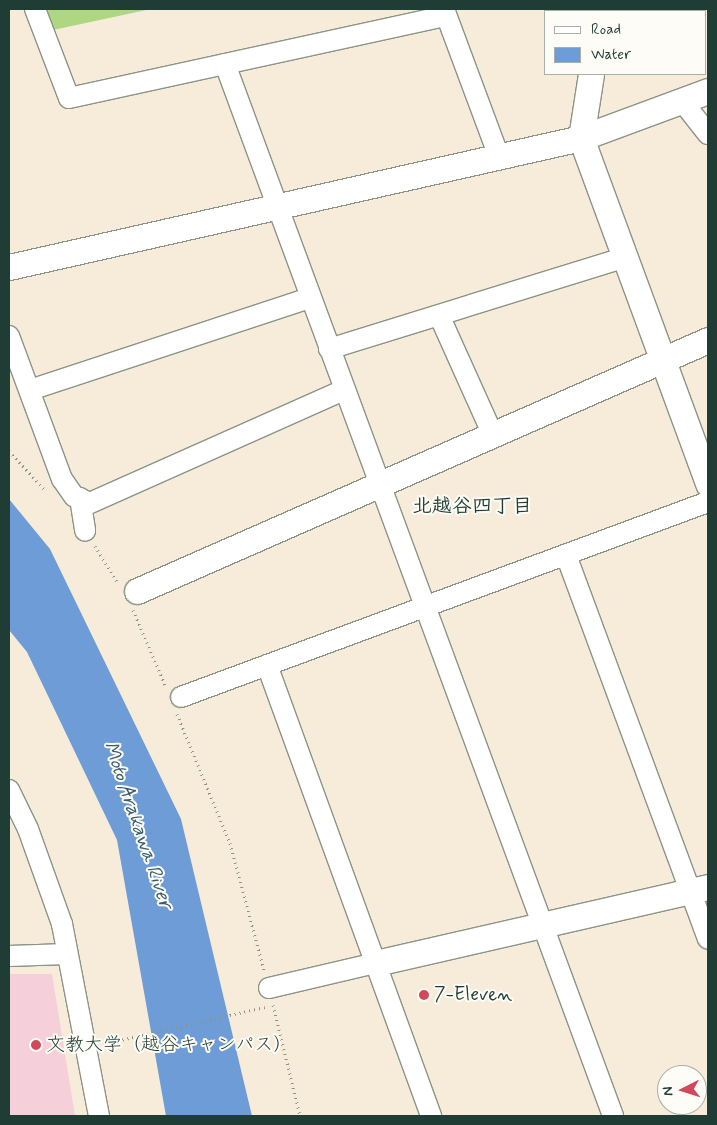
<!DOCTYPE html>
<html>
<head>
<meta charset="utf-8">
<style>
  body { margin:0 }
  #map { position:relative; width:717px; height:1125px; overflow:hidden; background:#f7ecd9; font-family:Mynerve,"Klee One",sans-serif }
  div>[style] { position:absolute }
  .built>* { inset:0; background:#f5cfda }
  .green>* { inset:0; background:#afd681 }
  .water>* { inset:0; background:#6e9cd6 }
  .path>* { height:3px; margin-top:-1.5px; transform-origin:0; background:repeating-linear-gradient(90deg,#8b9486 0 1px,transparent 0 5px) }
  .roads { filter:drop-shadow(1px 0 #8b9486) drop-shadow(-1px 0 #8b9486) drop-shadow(0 1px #8b9486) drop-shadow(0 -1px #8b9486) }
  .minor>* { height:20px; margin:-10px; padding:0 10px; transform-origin:10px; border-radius:10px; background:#fff }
  .tertiary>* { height:25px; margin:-12.5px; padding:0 12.5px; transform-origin:12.5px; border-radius:12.5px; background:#fff }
  .dots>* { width:14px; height:14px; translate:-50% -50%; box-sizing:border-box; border:2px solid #fdfcf7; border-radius:50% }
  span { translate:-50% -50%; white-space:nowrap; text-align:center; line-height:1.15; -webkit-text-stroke:4px #fdfcf7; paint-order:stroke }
  .poi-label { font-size:19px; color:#1f3d34 }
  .left { translate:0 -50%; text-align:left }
  .neighbourhood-label { font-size:20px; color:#1f3d34; font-weight:700 }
  .water-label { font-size:20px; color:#3b5e6d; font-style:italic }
  .frame { position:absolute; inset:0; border:10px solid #1f3d34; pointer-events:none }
  .legend { position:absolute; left:544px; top:10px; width:162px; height:65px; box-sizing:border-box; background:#fdfcf7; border:1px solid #a4b0a9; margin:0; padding:6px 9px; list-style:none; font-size:15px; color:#1f3d34 }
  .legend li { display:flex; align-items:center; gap:10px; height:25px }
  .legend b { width:25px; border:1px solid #a4b0a9 }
  .north { position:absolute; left:657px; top:1065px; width:50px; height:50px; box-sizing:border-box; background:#fdfcf7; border:1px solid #a4b0a9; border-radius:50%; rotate:265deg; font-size:14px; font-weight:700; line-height:20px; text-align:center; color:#1f3d34 }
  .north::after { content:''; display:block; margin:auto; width:18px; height:22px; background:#d1495b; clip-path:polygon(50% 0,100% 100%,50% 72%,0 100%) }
</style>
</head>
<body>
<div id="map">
  <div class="built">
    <div style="clip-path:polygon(9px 974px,52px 974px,75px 1116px,9px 1116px)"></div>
  </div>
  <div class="green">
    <div style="clip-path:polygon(45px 9px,151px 9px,53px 30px)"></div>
  </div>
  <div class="water">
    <div style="clip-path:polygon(9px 499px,50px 549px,181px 819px,252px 1116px,166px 1116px,117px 840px,27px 652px,9px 630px)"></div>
  </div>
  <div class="path">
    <div style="left:9px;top:451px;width:54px;rotate:47.2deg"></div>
    <div style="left:95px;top:546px;width:44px;rotate:58.1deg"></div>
    <div style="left:133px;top:610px;width:84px;rotate:66.8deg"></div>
    <div style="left:177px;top:714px;width:139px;rotate:67.7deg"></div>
    <div style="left:230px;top:843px;width:131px;rotate:75deg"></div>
    <div style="left:273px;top:1005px;width:114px;rotate:76.3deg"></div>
    <div style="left:103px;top:1044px;width:166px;rotate:-12.9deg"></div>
  </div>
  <div class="roads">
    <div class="minor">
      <div style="left:35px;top:9px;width:95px;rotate:69.1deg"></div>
      <div style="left:69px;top:98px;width:386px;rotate:-12.3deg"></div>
      <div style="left:444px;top:9px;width:158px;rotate:69.6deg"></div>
      <div style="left:225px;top:64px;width:1121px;rotate:69.75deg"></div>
      <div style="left:682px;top:101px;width:42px;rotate:51.8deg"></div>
      <div style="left:439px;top:315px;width:132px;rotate:65.8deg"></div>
      <div style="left:9px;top:336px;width:153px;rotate:69.7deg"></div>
      <div style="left:62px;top:479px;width:21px;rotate:55deg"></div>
      <div style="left:74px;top:496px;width:17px;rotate:24deg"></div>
      <div style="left:90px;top:503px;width:278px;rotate:-24deg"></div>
      <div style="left:329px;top:349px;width:311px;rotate:-17.2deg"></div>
      <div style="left:30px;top:390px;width:295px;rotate:-18.2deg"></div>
      <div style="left:80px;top:498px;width:33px;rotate:81deg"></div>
      <div style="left:566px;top:555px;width:409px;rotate:69.7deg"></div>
      <div style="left:267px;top:665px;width:480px;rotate:70deg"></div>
      <div style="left:181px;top:697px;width:562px;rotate:-20.31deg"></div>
      <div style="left:9px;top:790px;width:43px;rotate:64deg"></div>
      <div style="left:28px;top:829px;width:101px;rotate:70.3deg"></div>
      <div style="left:62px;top:924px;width:196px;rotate:79.1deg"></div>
      <div style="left:9px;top:956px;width:58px;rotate:-2deg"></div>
      <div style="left:269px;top:988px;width:110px;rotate:-13.2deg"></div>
    </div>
    <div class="tertiary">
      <div style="left:601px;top:11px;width:2px;rotate:-90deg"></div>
      <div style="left:591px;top:74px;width:65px;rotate:98.9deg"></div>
      <div style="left:581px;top:138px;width:369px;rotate:69.8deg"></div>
      <div style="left:9px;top:267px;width:586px;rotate:-12.71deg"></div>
      <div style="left:581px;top:138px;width:135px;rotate:-20.3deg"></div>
      <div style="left:137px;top:591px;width:624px;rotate:-23.73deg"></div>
      <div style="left:376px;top:963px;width:341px;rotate:-12.9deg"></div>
    </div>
  </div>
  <div class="dots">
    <div style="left:424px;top:995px;background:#d1495b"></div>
    <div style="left:36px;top:1045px;background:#d1495b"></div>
  </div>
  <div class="poi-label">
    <span class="left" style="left:434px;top:995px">7-Eleven</span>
    <span class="left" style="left:46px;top:1045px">文教大学（越谷キャンパス）</span>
  </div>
  <div class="neighbourhood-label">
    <span style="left:472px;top:506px">北越谷四丁目</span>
  </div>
  <div class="water-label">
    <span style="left:138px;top:825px;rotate:71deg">Moto Arakawa River</span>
  </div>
  <div class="frame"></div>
  <ul class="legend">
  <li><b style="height:6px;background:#fff"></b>Road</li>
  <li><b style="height:14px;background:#6e9cd6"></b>Water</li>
  </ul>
  <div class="north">N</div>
</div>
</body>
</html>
